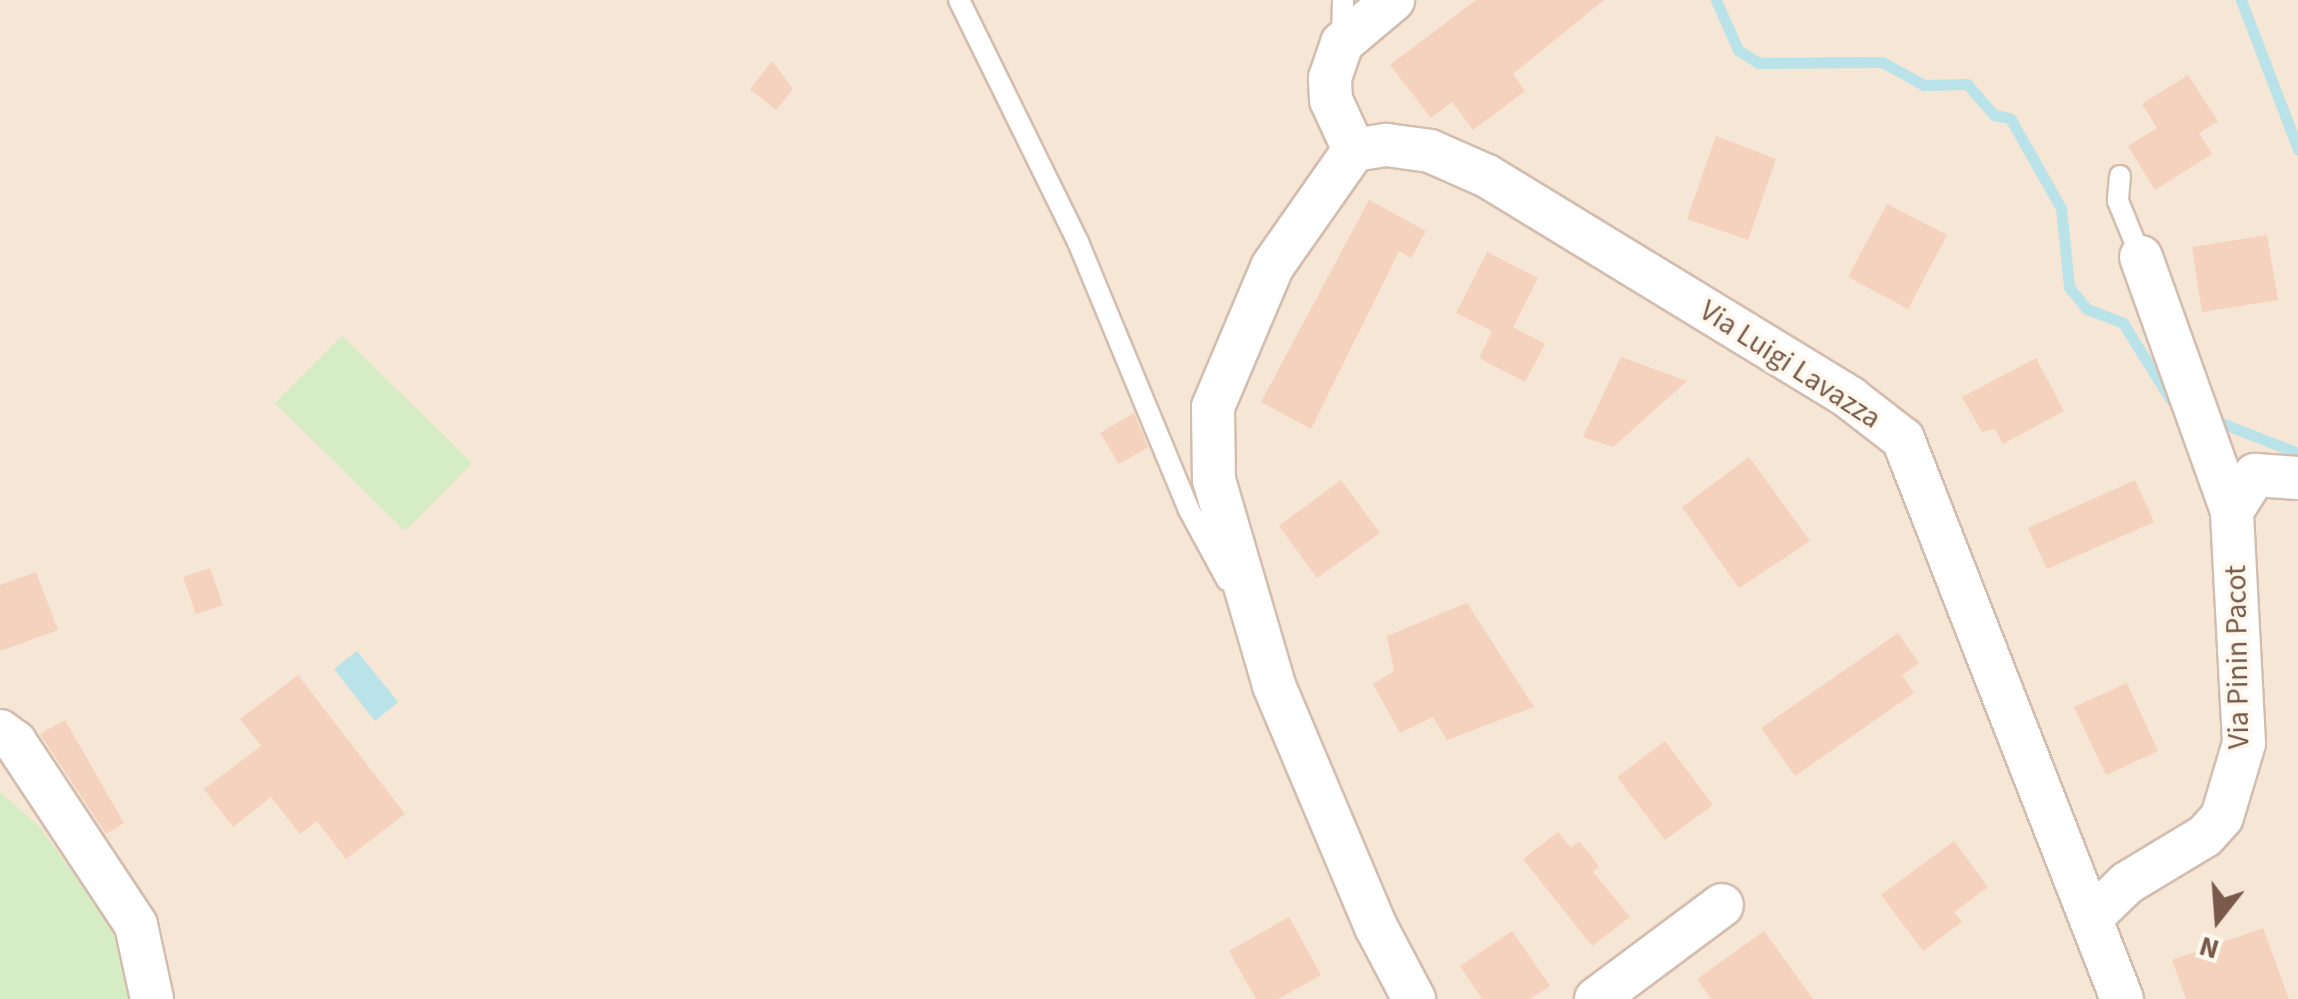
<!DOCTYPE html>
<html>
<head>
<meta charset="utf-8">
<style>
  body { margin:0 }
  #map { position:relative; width:2298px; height:999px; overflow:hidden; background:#fdf4e7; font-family:"Source Sans 3",sans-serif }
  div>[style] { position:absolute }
  .residential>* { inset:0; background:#f6e6d5 }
  .green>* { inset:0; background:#d5ecc4 }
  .water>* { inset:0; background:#b9e3e9 }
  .stream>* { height:11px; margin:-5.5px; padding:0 5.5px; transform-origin:5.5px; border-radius:5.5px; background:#b9e3e9 }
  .building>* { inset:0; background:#f5d2bd }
  .roads { filter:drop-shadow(2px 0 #d3bdae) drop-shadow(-2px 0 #d3bdae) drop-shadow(0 2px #d3bdae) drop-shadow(0 -2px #d3bdae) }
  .lane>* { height:20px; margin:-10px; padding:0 10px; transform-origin:10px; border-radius:10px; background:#fff }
  .street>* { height:42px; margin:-21px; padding:0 21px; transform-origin:21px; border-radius:21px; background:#fff }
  span { translate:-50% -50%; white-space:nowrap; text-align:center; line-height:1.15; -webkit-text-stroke:8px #fff8ee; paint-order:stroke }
  .street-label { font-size:30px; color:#795949 }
  .north { position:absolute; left:2168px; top:869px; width:100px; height:100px; -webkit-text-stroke:8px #fff8ee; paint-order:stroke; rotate:197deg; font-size:28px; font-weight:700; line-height:40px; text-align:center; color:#795949 }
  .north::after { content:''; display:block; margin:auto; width:35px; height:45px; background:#795949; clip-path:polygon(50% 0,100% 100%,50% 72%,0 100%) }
</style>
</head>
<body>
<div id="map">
  <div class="residential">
    <div style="clip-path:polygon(0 0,2298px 0,2298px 999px,132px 999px,39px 826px,0 792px)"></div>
  </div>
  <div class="green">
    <div style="clip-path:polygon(342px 336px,472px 463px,405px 531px,275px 403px)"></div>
    <div style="clip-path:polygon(0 792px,39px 826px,128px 950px,132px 999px,0 999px)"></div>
  </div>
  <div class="water">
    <div style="clip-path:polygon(357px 651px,398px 702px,375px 721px,334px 669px)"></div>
  </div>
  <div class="stream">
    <div style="left:1716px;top:0;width:55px;rotate:66.3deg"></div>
    <div style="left:1738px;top:50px;width:25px;rotate:32deg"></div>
    <div style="left:1759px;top:63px;width:123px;rotate:-0.5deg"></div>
    <div style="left:1882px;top:62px;width:48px;rotate:28.7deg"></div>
    <div style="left:1924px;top:85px;width:43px;rotate:-1.3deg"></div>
    <div style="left:1967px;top:84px;width:41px;rotate:48.9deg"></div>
    <div style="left:1994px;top:115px;width:16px;rotate:11deg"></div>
    <div style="left:2010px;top:118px;width:103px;rotate:60.5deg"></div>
    <div style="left:2061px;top:208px;width:79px;rotate:84.2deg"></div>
    <div style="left:2069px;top:287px;width:28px;rotate:51deg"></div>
    <div style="left:2087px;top:309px;width:39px;rotate:21deg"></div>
    <div style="left:2123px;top:323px;width:91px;rotate:58.1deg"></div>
    <div style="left:2241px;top:0;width:160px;rotate:69.1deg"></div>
    <div style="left:2211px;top:419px;width:93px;rotate:21.3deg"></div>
  </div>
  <div class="building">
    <div style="clip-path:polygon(1476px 0,1604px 0,1513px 74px,1525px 91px,1473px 130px,1452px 102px,1431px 118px,1390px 65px)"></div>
    <div style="clip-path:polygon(772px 61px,793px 89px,776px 110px,750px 89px)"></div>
    <div style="clip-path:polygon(2188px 75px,2218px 121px,2199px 133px,2212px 154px,2155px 190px,2128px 146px,2157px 128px,2142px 104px)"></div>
    <div style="clip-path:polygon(1716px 136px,1776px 159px,1748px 240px,1687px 219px)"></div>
    <div style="clip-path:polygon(1369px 200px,1426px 231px,1411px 258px,1399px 251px,1311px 429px,1261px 402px)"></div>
    <div style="clip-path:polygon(1887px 204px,1947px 235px,1908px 309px,1848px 277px)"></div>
    <div style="clip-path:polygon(2267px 235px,2278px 300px,2202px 312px,2192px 247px)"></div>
    <div style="clip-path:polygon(1487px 252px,1538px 278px,1513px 327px,1545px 344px,1525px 382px,1479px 358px,1492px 331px,1456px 313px)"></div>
    <div style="clip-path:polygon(1621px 357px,1687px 381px,1613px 447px,1583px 437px)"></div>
    <div style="clip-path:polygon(2036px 358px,2064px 411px,2003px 444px,1995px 429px,1982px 432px,1962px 397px)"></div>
    <div style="clip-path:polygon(1134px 413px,1148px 447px,1119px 464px,1100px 433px)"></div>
    <div style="clip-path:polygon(1749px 457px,1810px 541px,1739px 588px,1682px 507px)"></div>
    <div style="clip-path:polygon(1341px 480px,1380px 533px,1317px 578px,1279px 526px)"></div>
    <div style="clip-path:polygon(2135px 480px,2154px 522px,2047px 569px,2028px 528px)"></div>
    <div style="clip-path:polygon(210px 568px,223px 605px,196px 614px,183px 577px)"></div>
    <div style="clip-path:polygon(36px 572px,58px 630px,0 651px,0 585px)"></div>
    <div style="clip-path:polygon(1467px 603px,1534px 707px,1447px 740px,1433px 717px,1400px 733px,1373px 684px,1394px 671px,1387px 636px)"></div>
    <div style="clip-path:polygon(1898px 633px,1919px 663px,1902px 675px,1914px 693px,1795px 776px,1761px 728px)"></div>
    <div style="clip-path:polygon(298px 675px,405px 814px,346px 859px,317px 821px,300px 834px,271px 797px,233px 827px,204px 789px,261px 746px,240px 719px)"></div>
    <div style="clip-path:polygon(2127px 683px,2158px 751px,2106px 775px,2074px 707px)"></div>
    <div style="clip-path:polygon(65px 720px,124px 823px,106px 834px,40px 734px)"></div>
    <div style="clip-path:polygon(1665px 741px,1713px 805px,1665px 840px,1617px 777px)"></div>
    <div style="clip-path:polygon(1558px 832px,1571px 848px,1579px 841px,1599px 866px,1593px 872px,1630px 917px,1592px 946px,1523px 859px)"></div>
    <div style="clip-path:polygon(1954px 841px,1988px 887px,1954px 912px,1962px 922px,1923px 951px,1881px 895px)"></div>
    <div style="clip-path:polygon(1289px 917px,1321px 975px,1278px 999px,1256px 999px,1229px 951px)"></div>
    <div style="clip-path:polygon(2263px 928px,2289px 999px,2186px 999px,2172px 960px)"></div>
    <div style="clip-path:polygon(1512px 931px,1550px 986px,1530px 999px,1482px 999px,1460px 966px)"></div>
    <div style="clip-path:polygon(1764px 931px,1813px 999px,1711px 999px,1697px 979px)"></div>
  </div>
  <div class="roads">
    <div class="lane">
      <div style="left:959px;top:0;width:270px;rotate:63.8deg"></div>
      <div style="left:1078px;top:242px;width:290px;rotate:67.5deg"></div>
      <div style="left:1189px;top:510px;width:80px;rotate:61.5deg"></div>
      <div style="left:1342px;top:41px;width:41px;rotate:-88.6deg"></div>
      <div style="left:2120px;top:176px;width:25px;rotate:95deg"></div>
      <div style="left:2118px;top:201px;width:61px;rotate:67.7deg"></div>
    </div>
    <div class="street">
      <div style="left:1354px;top:150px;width:55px;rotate:-114.7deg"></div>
      <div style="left:1331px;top:100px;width:22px;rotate:-93deg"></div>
      <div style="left:1330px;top:78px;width:37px;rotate:-71deg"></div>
      <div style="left:1342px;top:43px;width:67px;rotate:-40.1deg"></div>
      <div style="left:2141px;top:257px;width:270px;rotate:70.3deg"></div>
      <div style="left:0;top:731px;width:19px;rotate:36deg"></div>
      <div style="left:15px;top:742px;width:219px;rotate:56.5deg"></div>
      <div style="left:136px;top:925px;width:76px;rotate:77.8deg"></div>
      <div style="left:2094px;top:915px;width:46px;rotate:-44.1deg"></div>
      <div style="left:2127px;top:883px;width:91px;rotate:-31.1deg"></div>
      <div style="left:2205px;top:836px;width:25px;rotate:-48deg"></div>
      <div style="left:2222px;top:817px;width:77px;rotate:-73.4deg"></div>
      <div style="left:2244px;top:743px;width:232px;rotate:-93deg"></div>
      <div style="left:2232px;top:511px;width:43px;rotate:-57.4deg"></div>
      <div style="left:2255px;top:475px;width:43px;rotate:4deg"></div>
      <div style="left:1414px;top:999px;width:81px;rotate:-117.8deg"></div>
      <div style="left:1376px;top:927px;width:263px;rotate:-112.9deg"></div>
      <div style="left:1274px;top:685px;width:214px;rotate:-106.3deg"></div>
      <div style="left:1214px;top:480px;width:73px;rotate:-90.8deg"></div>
      <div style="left:1213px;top:407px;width:152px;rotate:-67.1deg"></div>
      <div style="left:1272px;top:267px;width:143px;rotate:-55deg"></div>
      <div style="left:1354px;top:150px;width:33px;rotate:-9deg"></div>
      <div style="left:1387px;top:145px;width:43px;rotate:7.9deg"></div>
      <div style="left:1430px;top:151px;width:62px;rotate:23.7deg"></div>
      <div style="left:1487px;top:176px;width:426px;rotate:31.4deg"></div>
      <div style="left:1850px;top:398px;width:67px;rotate:37.7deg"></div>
      <div style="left:1903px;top:439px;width:601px;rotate:68.64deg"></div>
      <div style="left:1596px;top:999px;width:157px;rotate:-36.7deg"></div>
    </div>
  </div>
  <div class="street-label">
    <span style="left:1790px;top:365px;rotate:33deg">Via Luigi Lavazza</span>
    <span style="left:2238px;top:657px;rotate:-91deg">Via Pinin Pacot</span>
  </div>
  <div class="north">N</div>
</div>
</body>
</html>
